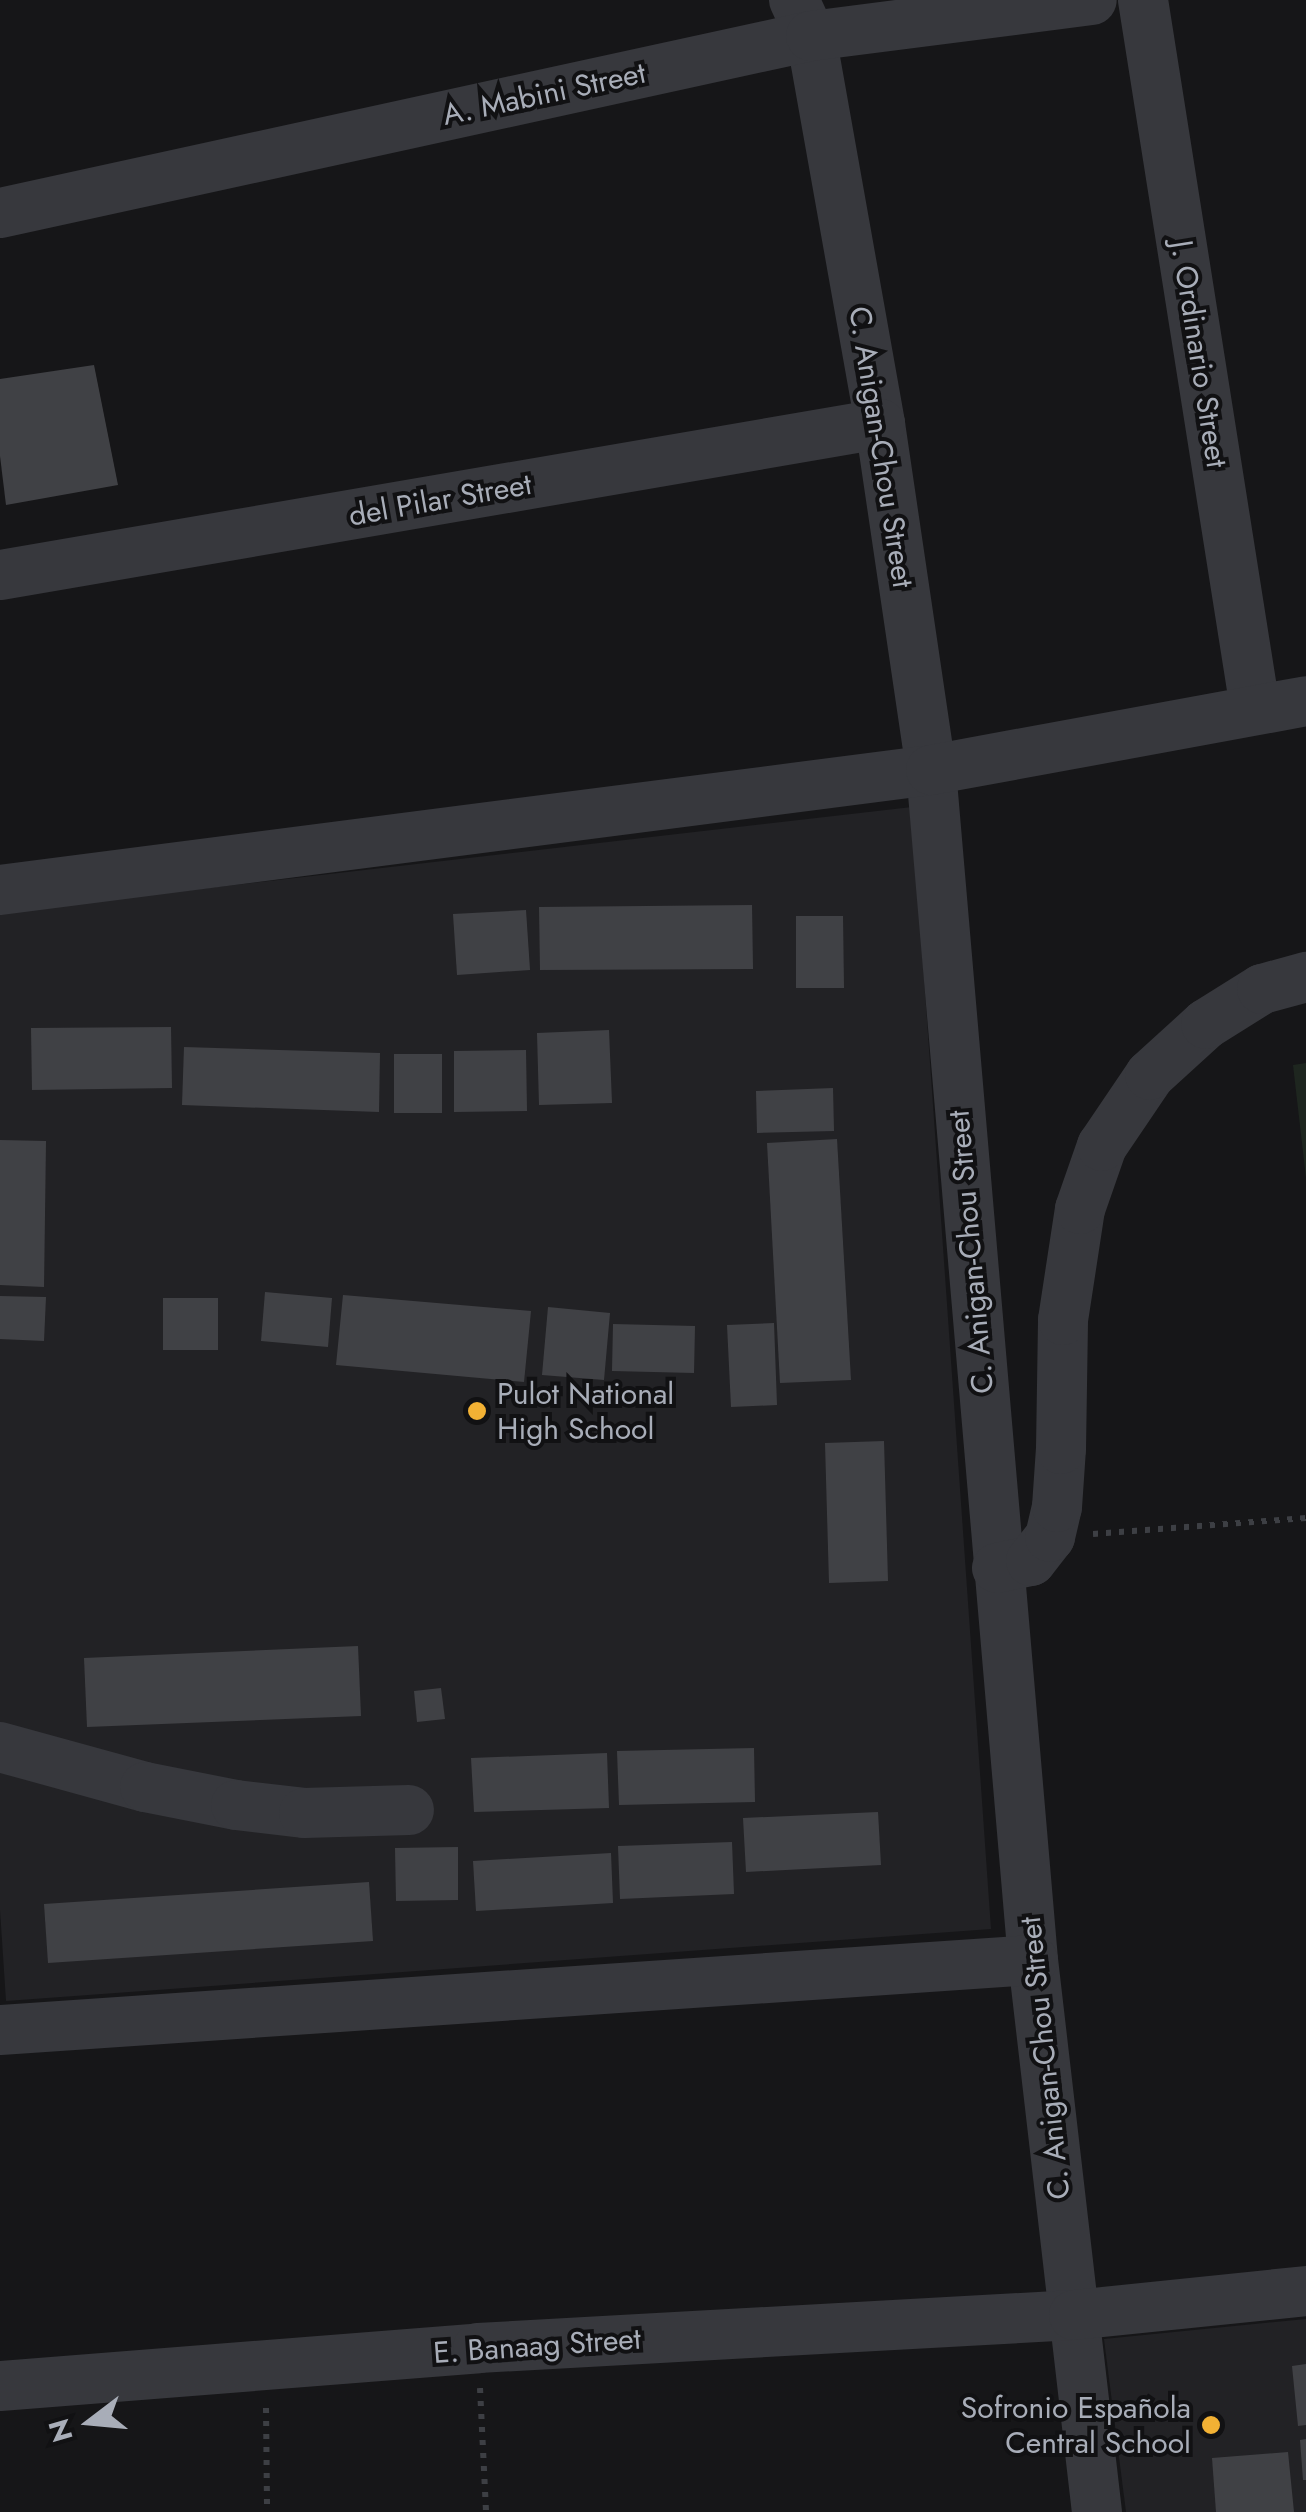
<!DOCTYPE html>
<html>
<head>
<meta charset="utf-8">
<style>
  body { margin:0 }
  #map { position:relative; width:1306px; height:2512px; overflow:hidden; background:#161618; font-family:Jost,sans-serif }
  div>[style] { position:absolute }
  .built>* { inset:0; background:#222225 }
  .green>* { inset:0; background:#1e261f }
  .building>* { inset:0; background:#404145 }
  .path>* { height:6px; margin-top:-3px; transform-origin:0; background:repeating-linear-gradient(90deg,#3d3f44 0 5px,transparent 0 13px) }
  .minor>* { height:50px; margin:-25px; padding:0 25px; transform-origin:25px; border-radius:25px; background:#37383d }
  .dots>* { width:28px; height:28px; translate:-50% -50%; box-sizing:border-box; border:5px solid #111113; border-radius:50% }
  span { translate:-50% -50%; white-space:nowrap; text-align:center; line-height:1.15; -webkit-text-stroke:8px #111113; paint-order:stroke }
  .street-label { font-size:30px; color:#a8adb8 }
  .poi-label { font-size:30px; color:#a8adb8 }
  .left { translate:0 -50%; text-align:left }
  .right { translate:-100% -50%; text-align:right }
  .north { position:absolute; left:40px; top:2372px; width:100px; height:100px; -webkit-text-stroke:8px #111113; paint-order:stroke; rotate:254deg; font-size:28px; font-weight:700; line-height:40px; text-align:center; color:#a8adb8 }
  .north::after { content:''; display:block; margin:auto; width:35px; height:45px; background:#a8adb8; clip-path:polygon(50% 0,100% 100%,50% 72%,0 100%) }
</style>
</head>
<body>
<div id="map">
  <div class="built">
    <div style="clip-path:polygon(912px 807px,991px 1929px,6px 2001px,0 1910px,0 912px)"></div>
    <div style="clip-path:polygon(1306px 2319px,1306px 2512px,1126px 2512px,1104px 2339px)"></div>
  </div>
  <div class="green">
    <div style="clip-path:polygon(1306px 1063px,1306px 1178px,1293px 1065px)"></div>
  </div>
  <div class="building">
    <div style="clip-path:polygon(94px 365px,118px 485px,6px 505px,0 456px,0 379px)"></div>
    <div style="clip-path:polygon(752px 905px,753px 969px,540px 970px,539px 907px)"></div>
    <div style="clip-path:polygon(526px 910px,530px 970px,457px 975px,453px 914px)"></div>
    <div style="clip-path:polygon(796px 916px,843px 916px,844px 988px,796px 988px)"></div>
    <div style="clip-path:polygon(171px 1027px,172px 1088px,32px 1090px,31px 1028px)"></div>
    <div style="clip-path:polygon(609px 1030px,612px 1103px,539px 1105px,537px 1033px)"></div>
    <div style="clip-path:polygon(184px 1047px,380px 1053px,379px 1112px,182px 1105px)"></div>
    <div style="clip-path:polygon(526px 1050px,527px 1111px,454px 1112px,454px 1051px)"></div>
    <div style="clip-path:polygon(394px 1054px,442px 1054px,442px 1113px,394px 1113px)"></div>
    <div style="clip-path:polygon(833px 1088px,834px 1131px,757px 1133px,756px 1091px)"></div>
    <div style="clip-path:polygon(837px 1139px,851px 1380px,780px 1383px,767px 1143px)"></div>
    <div style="clip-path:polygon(0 1140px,46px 1141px,44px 1287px,0 1285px)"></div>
    <div style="clip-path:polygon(265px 1292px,332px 1298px,328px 1347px,261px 1341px)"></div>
    <div style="clip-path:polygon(343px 1295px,531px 1311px,524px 1382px,336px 1365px)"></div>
    <div style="clip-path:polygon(0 1296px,46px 1297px,44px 1341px,0 1339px)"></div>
    <div style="clip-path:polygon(163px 1298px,218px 1298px,218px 1350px,163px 1350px)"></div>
    <div style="clip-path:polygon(548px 1307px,610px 1313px,604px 1380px,542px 1375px)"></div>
    <div style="clip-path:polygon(774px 1323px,777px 1405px,731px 1407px,727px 1325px)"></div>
    <div style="clip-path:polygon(613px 1324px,695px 1326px,694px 1373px,612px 1371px)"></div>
    <div style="clip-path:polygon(884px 1441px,888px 1581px,829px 1583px,825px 1443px)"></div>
    <div style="clip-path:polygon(358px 1646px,361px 1716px,87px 1727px,84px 1658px)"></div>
    <div style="clip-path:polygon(441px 1688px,445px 1719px,417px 1722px,414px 1691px)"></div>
    <div style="clip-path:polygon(754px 1748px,755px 1802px,619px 1805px,617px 1751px)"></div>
    <div style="clip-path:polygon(607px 1753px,609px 1808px,474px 1812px,471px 1758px)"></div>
    <div style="clip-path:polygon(878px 1812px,881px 1865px,746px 1872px,743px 1818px)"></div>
    <div style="clip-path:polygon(732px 1842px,734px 1894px,620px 1899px,618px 1846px)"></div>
    <div style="clip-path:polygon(458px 1847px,458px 1900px,396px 1901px,395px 1848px)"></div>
    <div style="clip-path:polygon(611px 1853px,613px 1903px,476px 1911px,473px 1861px)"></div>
    <div style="clip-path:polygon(369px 1882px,373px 1941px,48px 1963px,44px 1904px)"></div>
    <div style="clip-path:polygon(1306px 2364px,1306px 2425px,1298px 2426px,1292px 2366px)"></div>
    <div style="clip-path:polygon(1306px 2439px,1306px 2480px,1303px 2480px,1300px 2440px)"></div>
    <div style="clip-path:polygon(1288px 2452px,1294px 2512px,1216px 2512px,1212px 2458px)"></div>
  </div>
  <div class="path">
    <div style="left:1093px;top:1534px;width:214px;rotate:-4.3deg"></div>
    <div style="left:480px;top:2388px;width:124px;rotate:87.2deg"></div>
    <div style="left:266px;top:2408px;width:104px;rotate:89.4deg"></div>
  </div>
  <div class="minor">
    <div style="left:794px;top:0;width:40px;rotate:65deg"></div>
    <div style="left:811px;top:36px;width:394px;rotate:79.9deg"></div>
    <div style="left:880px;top:424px;width:350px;rotate:81.6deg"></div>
    <div style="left:931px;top:770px;width:1194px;rotate:85.1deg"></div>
    <div style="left:1033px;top:1960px;width:556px;rotate:83.39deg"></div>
    <div style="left:1143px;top:0;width:717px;rotate:81.01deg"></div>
    <div style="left:0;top:213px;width:830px;rotate:-12.31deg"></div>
    <div style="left:811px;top:36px;width:283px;rotate:-7.3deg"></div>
    <div style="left:0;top:575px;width:893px;rotate:-9.74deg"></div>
    <div style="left:0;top:890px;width:939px;rotate:-7.34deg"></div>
    <div style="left:931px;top:770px;width:381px;rotate:-10.4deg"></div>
    <div style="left:997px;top:1568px;width:35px;rotate:-12deg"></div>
    <div style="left:1031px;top:1561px;width:31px;rotate:-52deg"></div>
    <div style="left:1050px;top:1537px;width:31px;rotate:-77deg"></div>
    <div style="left:1057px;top:1507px;width:58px;rotate:-86.1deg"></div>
    <div style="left:1061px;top:1449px;width:129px;rotate:-89.1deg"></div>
    <div style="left:1063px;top:1320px;width:112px;rotate:-81.3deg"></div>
    <div style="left:1080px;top:1209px;width:67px;rotate:-70.8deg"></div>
    <div style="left:1102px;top:1146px;width:86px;rotate:-55.9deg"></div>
    <div style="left:1150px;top:1075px;width:76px;rotate:-42.3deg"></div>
    <div style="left:1206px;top:1024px;width:66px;rotate:-32deg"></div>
    <div style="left:1262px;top:989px;width:46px;rotate:-15.3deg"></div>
    <div style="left:0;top:1747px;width:150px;rotate:15.4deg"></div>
    <div style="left:145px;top:1787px;width:93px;rotate:11.2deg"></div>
    <div style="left:236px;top:1805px;width:68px;rotate:6.7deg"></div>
    <div style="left:304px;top:1813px;width:105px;rotate:-1.6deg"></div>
    <div style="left:0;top:2030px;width:1035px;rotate:-3.88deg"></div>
    <div style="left:0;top:2386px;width:480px;rotate:-4.5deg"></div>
    <div style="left:478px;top:2348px;width:597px;rotate:-3.17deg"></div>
    <div style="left:1074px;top:2315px;width:233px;rotate:-5.9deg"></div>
  </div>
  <div class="dots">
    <div style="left:477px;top:1411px;background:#f2b134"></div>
    <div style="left:1211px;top:2425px;background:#f2b134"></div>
  </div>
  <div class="street-label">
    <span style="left:544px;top:94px;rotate:-12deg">A. Mabini Street</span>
    <span style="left:1199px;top:354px;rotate:81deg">J. Ordinario Street</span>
    <span style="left:881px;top:447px;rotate:81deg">C. Anigan-Chou Street</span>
    <span style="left:440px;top:500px;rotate:-10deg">del Pilar Street</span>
    <span style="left:971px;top:1252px;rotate:-95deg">C. Anigan-Chou Street</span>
    <span style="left:1045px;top:2058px;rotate:-96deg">C. Anigan-Chou Street</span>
    <span style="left:537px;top:2346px;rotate:-4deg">E. Banaag Street</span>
  </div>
  <div class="poi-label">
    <span class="left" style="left:497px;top:1411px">Pulot National<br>High School</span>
    <span class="right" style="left:1191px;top:2425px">Sofronio Española<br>Central School</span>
  </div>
  <div class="north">N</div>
</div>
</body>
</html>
